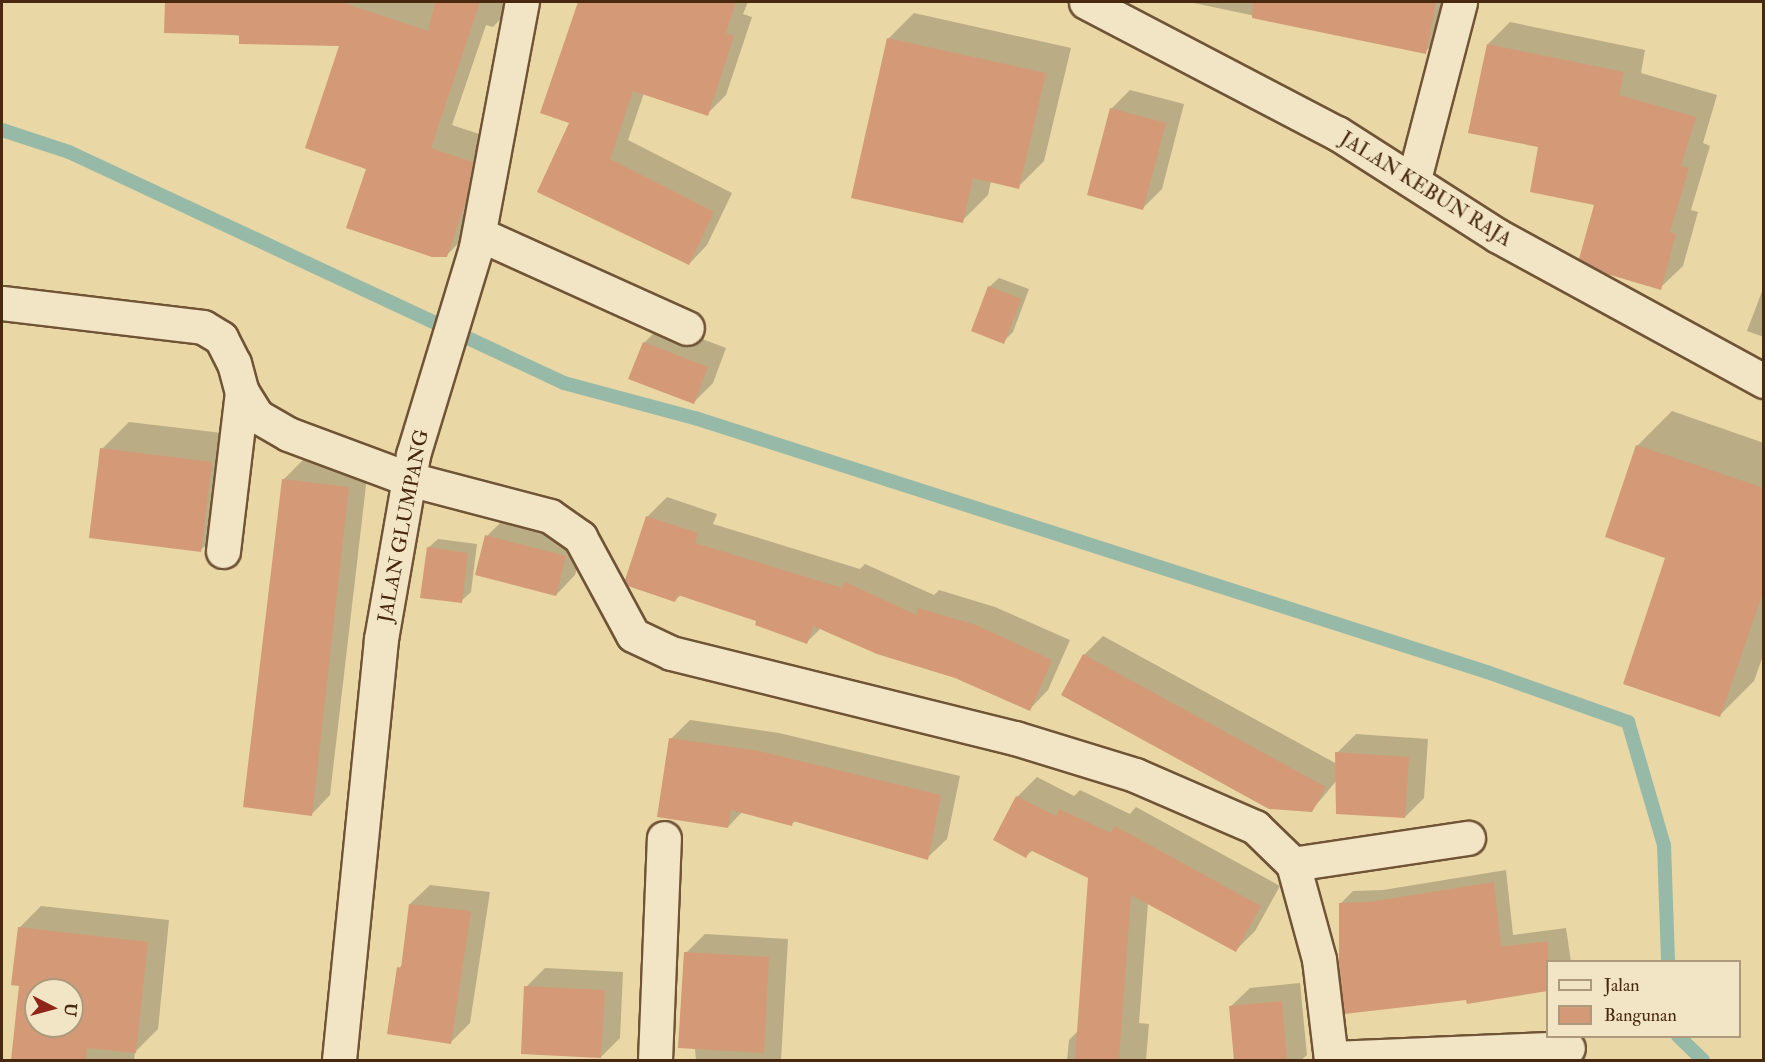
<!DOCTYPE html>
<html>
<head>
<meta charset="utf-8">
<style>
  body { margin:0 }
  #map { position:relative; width:1765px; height:1062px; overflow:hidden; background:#e9d7a6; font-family:"IM FELL Double Pica",serif }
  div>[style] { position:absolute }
  .shadow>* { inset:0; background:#0003 }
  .stream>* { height:14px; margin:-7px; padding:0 7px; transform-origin:7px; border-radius:7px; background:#97baa8 }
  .building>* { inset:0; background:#d49a78 }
  .roads { filter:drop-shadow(2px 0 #705436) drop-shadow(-2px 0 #705436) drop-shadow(0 2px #705436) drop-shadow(0 -2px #705436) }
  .minor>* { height:33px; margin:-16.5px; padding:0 16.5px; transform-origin:16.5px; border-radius:16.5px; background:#f1e5c5 }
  span { translate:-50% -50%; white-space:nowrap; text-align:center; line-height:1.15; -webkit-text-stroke:4.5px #f1e5c5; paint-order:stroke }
  .street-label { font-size:20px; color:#482910 }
  .frame { position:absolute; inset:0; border:3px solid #482910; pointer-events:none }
  .legend { position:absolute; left:1546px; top:960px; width:195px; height:78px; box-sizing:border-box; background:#f1e5c5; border:2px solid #ad9a7d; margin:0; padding:8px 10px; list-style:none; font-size:18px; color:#482910 }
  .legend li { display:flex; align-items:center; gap:12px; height:30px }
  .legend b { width:30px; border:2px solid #ad9a7d }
  .north { position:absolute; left:24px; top:978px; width:60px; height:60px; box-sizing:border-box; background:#f1e5c5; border:2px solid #ad9a7d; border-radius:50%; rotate:96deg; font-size:16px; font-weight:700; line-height:24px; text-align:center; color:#482910 }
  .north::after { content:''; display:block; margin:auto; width:21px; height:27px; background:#8f2418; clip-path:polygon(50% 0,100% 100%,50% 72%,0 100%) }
</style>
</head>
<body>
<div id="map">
  <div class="shadow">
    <div style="clip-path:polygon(212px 2px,517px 2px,493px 27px,486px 25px,452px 125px,485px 136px,469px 232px,446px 256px,367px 168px,341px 45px,210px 33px)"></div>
    <div style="clip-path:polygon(579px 2px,748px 2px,743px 14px,752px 17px,726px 95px,707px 114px,644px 93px,628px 140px,732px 193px,707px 245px,689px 264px,572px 122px,542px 112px)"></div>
    <div style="clip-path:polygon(1189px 2px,1456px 2px,1450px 27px,1425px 52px)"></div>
    <div style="clip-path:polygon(914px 13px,1071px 48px,1044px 161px,1018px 187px,991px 181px,988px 195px,962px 221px,888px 39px)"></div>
    <div style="clip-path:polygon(1510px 22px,1645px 50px,1641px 73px,1717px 95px,1703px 143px,1710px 146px,1691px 210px,1698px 212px,1683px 266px,1660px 288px,1596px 203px,1540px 146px,1488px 44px)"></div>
    <div style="clip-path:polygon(1130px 90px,1184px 104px,1162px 189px,1143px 208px,1111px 109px)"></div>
    <div style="clip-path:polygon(999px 278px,1029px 289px,1013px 332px,1003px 342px,989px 287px)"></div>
    <div style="clip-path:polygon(1764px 286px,1764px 337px,1747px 331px)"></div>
    <div style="clip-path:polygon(663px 324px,726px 348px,713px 383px,694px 402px,644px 343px)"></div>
    <div style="clip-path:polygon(1672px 411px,1764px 443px,1764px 653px,1754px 681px,1720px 715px,1667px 557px,1607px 537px,1638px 445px)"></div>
    <div style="clip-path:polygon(129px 422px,239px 435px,228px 523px,200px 551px,102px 449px)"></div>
    <div style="clip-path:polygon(303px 460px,368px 468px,330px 795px,311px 815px,283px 480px)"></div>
    <div style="clip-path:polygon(667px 497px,717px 514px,713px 524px,860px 569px,865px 564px,934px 595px,939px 590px,995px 607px,1070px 640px,1048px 690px,1029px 710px,955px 676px,821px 628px,807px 642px,758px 620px,681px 595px,675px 600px,626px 580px,648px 516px)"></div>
    <div style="clip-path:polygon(506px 517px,585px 537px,575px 575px,556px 595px,487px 536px)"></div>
    <div style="clip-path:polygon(438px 539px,477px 544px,471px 592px,461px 601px,428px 548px)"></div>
    <div style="clip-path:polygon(1103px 636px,1337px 764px,1337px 753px,1356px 734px,1428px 739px,1424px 798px,1405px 817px,1337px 780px,1312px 810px,1084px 655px)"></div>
    <div style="clip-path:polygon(690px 720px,779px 733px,960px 776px,947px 839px,927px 858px,796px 820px,792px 824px,742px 812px,728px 827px,671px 739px)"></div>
    <div style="clip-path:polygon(1037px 777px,1074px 796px,1080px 790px,1130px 814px,1136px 807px,1280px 886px,1255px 931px,1236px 950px,1148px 903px,1139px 1023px,1149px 1024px,1146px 1060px,1067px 1060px,1069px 1040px,1079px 1030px,1090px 877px,1033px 850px,1026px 856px,995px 840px,1018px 796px)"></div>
    <div style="clip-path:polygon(1506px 870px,1513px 935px,1566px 928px,1571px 962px,1548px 962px,1467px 998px,1340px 904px,1353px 891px,1383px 890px)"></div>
    <div style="clip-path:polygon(430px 885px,490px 892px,470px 1023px,451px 1042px,399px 968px,404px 963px,410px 904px)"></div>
    <div style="clip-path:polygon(evenodd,41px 906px,169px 920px,158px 1029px,135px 1052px,134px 1060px,13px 1060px,21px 985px,19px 928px,41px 906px,36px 990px,72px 990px,72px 1026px,36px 1026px,36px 990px)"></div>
    <div style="clip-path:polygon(705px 934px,788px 939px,781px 1060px,696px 1060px,686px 953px)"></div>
    <div style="clip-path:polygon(545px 968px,623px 972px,620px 1038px,601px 1057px,526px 987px)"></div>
    <div style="clip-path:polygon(1300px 983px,1307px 1055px,1301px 1060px,1236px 1060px,1230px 1007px,1250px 988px)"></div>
  </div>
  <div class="stream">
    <div style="left:2px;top:130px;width:71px;rotate:18.2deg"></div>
    <div style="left:69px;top:152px;width:546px;rotate:25.02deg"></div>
    <div style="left:564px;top:383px;width:136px;rotate:15deg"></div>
    <div style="left:695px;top:418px;width:832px;rotate:17.78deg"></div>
    <div style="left:1487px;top:672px;width:150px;rotate:19.5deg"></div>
    <div style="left:1628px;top:722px;width:128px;rotate:73.7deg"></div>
    <div style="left:1664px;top:845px;width:117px;rotate:88deg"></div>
    <div style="left:1678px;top:1036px;width:35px;rotate:44deg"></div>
  </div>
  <div class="building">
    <div style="clip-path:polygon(165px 2px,341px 2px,428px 31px,435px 2px,480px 2px,431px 148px,473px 162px,466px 200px,447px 257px,432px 257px,346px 228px,366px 169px,305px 148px,339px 46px,239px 44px,239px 35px,164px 33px)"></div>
    <div style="clip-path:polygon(578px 2px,736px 2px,726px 33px,734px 36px,708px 116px,633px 91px,610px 159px,714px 212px,689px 265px,537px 192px,569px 123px,540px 113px)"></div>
    <div style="clip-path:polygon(1253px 2px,1436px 2px,1426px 54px,1252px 18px)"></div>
    <div style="clip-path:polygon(887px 38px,1046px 73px,1019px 189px,973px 178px,963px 223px,851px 198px)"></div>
    <div style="clip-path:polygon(1487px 44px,1624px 72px,1619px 95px,1696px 117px,1681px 166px,1689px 168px,1670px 232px,1676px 234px,1661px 290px,1607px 274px,1579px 259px,1594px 205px,1530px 192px,1538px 147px,1468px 133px)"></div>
    <div style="clip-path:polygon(1110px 108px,1166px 123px,1143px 210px,1087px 195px)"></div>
    <div style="clip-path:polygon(988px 286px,1021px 299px,1004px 344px,971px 331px)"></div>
    <div style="clip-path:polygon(643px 342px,708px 367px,694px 404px,628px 379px)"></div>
    <div style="clip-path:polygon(1636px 445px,1764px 488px,1764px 590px,1720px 717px,1623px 684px,1665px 558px,1605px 537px)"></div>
    <div style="clip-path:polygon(100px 448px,212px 462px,201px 552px,89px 538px)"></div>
    <div style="clip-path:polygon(282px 479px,349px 487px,312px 816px,243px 807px)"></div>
    <div style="clip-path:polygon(646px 516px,698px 533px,695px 543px,842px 588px,845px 582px,916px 615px,918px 608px,976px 625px,1052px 660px,1030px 711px,955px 678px,877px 654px,813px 626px,807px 644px,755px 625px,756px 621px,678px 595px,675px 602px,628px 586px,625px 580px)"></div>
    <div style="clip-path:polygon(485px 535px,566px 556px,556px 596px,475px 575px)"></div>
    <div style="clip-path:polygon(427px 547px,468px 553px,462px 603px,420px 598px)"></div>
    <div style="clip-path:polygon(1083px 654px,1326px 787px,1312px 812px,1269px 809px,1061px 695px)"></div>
    <div style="clip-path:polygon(669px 738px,759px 751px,941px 795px,928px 860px,793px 821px,792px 826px,731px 810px,728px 828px,657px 817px)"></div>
    <div style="clip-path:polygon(1335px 752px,1409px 757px,1405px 818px,1336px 814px)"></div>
    <div style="clip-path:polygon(1016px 796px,1056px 816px,1059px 809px,1111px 833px,1115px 826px,1261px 906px,1236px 952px,1131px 895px,1119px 1060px,1075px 1060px,1088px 878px,1030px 850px,1026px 858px,993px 840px)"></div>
    <div style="clip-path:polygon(1494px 882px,1501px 947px,1548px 941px,1548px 991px,1467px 1004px,1466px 1000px,1344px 1014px,1339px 964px,1339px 903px,1369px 902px)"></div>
    <div style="clip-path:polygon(409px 904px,471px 911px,451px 1044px,387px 1034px,397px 967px,401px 968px)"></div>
    <div style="clip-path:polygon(evenodd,18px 927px,148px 942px,136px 1053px,87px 1048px,86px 1060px,11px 1060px,19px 986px,11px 985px,18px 927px,36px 990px,72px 990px,72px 1026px,36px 1026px,36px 990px)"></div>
    <div style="clip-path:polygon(684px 952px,769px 957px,764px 1053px,678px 1048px)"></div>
    <div style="clip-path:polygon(524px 986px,605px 990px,601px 1058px,521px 1054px)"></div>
    <div style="clip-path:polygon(1282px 1001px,1287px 1060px,1234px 1060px,1229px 1006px)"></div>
  </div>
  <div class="roads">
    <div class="minor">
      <div style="left:1086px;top:2px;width:283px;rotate:27.6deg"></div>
      <div style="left:1337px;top:133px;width:191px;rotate:32.6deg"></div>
      <div style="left:1498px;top:236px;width:303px;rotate:28.6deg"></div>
      <div style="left:1414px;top:179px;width:183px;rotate:-75.4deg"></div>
      <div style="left:479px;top:234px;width:228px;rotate:24.3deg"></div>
      <div style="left:2px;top:303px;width:202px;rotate:6.8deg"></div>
      <div style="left:203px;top:327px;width:21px;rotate:31deg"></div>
      <div style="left:221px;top:338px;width:28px;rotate:63deg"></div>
      <div style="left:234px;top:363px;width:30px;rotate:75deg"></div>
      <div style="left:242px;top:392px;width:28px;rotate:58deg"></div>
      <div style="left:257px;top:416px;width:36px;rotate:30deg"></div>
      <div style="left:288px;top:434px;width:129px;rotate:20.4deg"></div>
      <div style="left:409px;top:479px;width:146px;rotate:14.7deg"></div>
      <div style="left:550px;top:516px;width:37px;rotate:35deg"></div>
      <div style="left:580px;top:537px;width:111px;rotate:61.6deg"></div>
      <div style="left:633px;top:635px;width:42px;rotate:25.3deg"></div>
      <div style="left:671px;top:653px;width:354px;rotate:13.9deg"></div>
      <div style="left:1015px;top:738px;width:126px;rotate:17.1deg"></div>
      <div style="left:1135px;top:775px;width:131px;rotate:23.4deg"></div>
      <div style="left:1255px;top:827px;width:53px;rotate:44.2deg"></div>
      <div style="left:1293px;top:864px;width:98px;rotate:74.7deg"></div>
      <div style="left:1319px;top:959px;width:102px;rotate:83.2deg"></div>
      <div style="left:223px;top:551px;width:160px;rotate:-83.2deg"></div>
      <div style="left:1293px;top:864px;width:177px;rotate:-8.5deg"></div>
      <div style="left:1331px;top:1058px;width:237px;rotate:-2.4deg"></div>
      <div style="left:339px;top:1060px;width:423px;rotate:-84.3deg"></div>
      <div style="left:381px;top:639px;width:187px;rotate:-80.1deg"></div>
      <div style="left:413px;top:455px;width:217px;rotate:-73.1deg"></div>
      <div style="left:476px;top:247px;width:249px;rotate:-79.4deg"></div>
      <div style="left:655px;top:1060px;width:222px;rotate:-87.7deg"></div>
    </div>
  </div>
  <div class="street-label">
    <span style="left:1426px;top:189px;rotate:32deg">JALAN KEBUN RAJA</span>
    <span style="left:403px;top:526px;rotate:-79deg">JALAN GLUMPANG</span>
  </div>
  <div class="frame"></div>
  <ul class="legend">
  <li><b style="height:8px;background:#f1e5c5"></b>Jalan</li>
  <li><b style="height:16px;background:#d49a78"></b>Bangunan</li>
  </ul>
  <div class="north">U</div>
</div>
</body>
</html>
